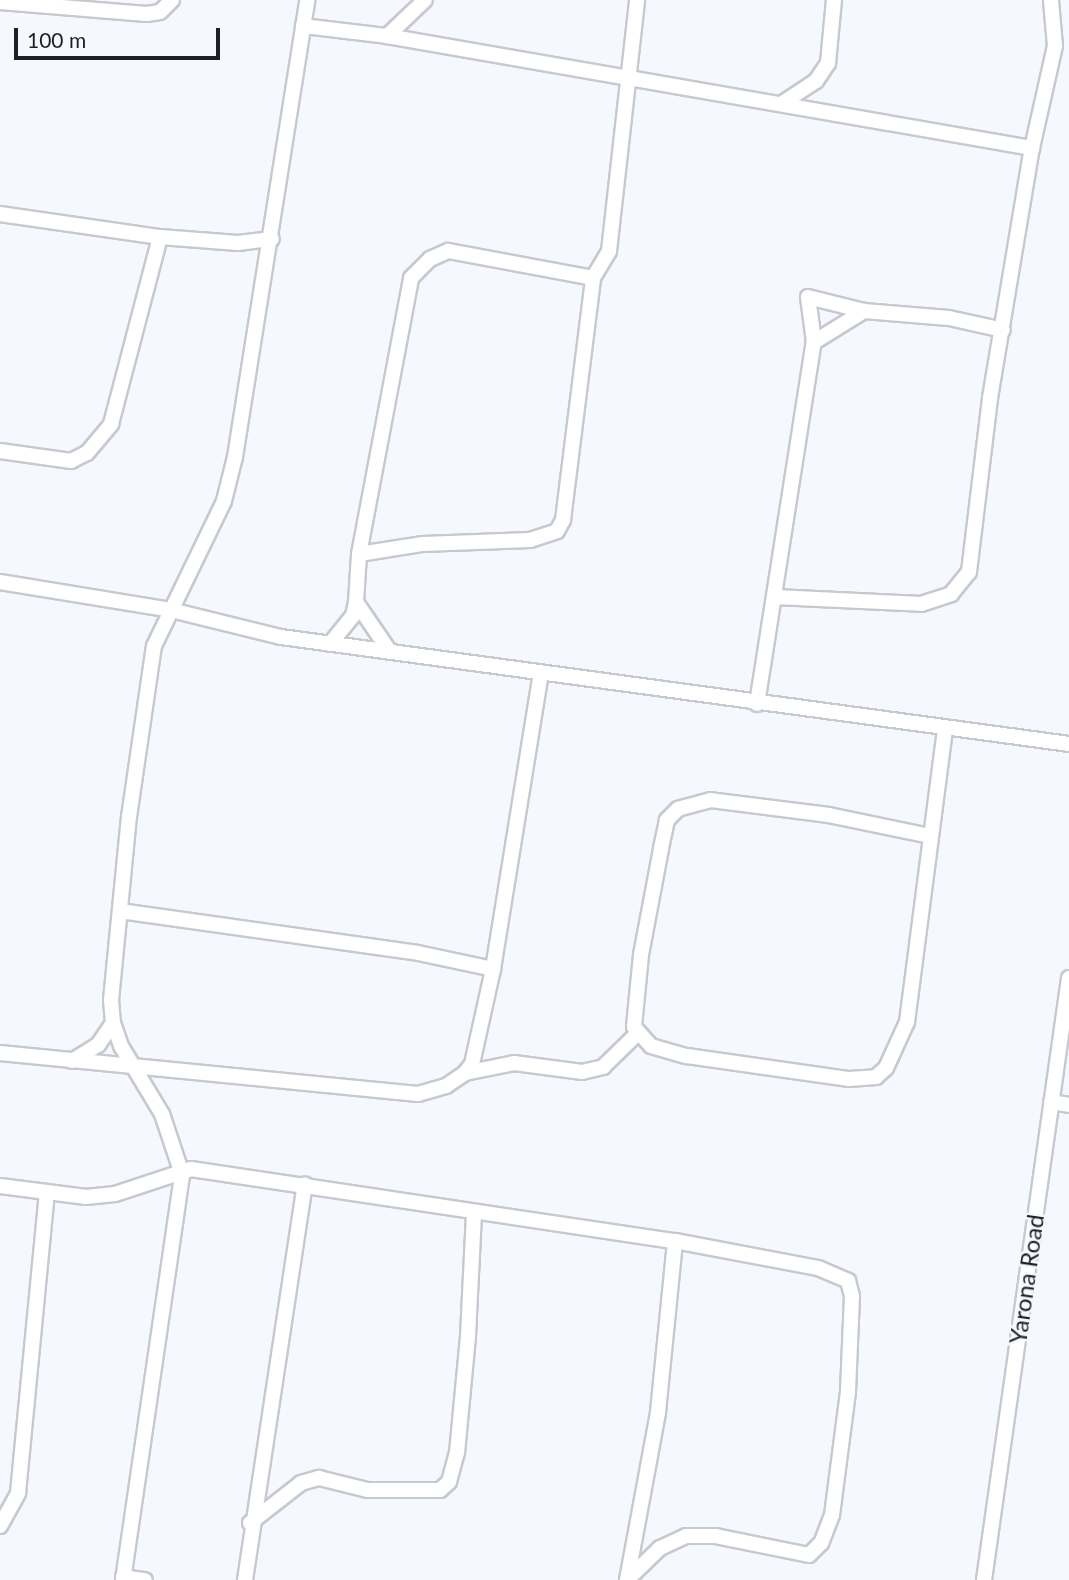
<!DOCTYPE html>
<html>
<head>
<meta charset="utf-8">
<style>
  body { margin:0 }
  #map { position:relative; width:1069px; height:1580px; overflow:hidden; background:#f6f8ff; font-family:Lato,sans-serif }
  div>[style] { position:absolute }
  .roads { filter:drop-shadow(2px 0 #c7c9d1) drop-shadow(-2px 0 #c7c9d1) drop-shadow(0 2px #c7c9d1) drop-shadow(0 -2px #c7c9d1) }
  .minor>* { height:14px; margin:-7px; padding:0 7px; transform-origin:7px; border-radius:7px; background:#fff }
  span { translate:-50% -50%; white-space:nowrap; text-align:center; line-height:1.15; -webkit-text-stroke:5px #f6f8ff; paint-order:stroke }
  .street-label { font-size:24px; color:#1f2023 }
  .scale { position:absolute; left:14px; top:28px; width:206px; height:32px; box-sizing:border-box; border:4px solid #1f2023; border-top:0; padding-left:9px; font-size:21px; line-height:24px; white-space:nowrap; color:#1f2023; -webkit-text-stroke:5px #f6f8ff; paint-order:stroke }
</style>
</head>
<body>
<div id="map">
  <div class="roads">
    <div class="minor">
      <div style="left:0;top:2px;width:147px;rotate:4.7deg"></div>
      <div style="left:147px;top:14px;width:13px;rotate:-9deg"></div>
      <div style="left:160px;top:12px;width:17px;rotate:-45deg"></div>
      <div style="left:303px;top:26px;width:85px;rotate:6.8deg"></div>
      <div style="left:387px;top:36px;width:655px;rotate:9.85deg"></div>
      <div style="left:387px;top:36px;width:52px;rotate:-43.5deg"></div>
      <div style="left:781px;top:104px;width:42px;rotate:-33.3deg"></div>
      <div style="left:816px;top:81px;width:22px;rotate:-56deg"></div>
      <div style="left:828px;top:63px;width:63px;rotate:-84.6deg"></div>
      <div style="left:0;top:214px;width:162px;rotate:8.2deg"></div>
      <div style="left:160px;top:237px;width:78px;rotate:4.4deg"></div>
      <div style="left:238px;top:243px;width:34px;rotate:-7deg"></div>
      <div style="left:814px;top:342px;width:45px;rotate:-97.6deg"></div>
      <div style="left:808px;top:297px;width:58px;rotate:14deg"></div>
      <div style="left:864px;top:311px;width:85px;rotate:4.7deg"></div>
      <div style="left:949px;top:318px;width:55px;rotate:12.5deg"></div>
      <div style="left:0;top:451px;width:72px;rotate:8deg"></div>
      <div style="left:71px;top:461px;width:18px;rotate:-27deg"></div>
      <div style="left:87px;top:453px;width:38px;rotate:-50deg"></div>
      <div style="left:111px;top:424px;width:193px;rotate:-75.3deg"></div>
      <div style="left:359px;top:554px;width:65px;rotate:-8.9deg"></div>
      <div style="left:423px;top:544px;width:107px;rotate:-2.1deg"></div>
      <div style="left:530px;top:540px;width:28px;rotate:-18deg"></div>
      <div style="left:557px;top:531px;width:13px;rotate:-61deg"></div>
      <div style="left:563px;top:520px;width:244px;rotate:-82.9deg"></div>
      <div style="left:593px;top:278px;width:31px;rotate:-59deg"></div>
      <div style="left:609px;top:251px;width:253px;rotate:-83.6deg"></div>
      <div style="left:0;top:582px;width:173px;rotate:9.3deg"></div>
      <div style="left:171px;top:610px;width:113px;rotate:13.8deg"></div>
      <div style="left:281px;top:637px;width:795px;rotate:7.73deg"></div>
      <div style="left:775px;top:597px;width:146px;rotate:2.7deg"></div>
      <div style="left:921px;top:604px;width:32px;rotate:-18deg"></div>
      <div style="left:951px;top:594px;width:28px;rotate:-51deg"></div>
      <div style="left:969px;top:572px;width:175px;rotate:-83.1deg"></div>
      <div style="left:990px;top:398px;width:254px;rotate:-80.5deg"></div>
      <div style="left:1032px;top:148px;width:105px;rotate:-77.3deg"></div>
      <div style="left:1055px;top:46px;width:46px;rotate:-95deg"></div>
      <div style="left:330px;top:644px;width:36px;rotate:-51deg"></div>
      <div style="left:353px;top:616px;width:14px;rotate:-78deg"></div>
      <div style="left:390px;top:652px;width:60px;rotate:-124.2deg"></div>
      <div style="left:356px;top:602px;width:48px;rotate:-86.4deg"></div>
      <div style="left:359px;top:554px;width:281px;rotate:-79.3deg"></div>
      <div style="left:411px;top:278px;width:27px;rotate:-45deg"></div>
      <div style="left:430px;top:259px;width:20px;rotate:-24deg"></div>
      <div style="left:448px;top:251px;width:147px;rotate:10.5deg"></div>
      <div style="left:757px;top:704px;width:366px;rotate:-81.1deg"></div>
      <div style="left:814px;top:342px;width:59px;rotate:-31.8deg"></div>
      <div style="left:930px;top:836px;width:103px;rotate:-168.3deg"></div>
      <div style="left:829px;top:815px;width:119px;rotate:-172.8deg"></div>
      <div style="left:711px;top:800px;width:34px;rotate:165deg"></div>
      <div style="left:678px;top:809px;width:16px;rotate:135deg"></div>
      <div style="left:667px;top:820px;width:30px;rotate:102deg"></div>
      <div style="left:661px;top:849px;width:108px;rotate:100.7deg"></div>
      <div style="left:641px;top:955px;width:72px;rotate:95.6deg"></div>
      <div style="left:634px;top:1027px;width:25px;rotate:48deg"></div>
      <div style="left:651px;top:1046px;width:37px;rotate:16deg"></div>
      <div style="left:687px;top:1056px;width:164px;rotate:8.1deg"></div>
      <div style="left:849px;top:1079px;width:27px;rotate:-4deg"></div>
      <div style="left:876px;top:1077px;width:13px;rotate:-42deg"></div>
      <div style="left:886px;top:1068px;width:51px;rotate:-65.5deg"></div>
      <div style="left:907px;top:1022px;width:295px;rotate:-82.6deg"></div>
      <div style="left:120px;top:911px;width:301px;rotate:8deg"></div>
      <div style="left:418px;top:953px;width:77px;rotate:12deg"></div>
      <div style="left:0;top:1053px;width:420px;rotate:5.6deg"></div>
      <div style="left:418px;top:1094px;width:29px;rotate:-16deg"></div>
      <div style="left:446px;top:1086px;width:23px;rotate:-34deg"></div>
      <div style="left:465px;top:1073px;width:11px;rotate:-52deg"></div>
      <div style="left:472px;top:1064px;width:97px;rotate:-77.5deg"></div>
      <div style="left:493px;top:969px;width:299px;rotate:-80.8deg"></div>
      <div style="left:72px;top:1061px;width:31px;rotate:-32deg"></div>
      <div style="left:98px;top:1045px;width:27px;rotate:-56deg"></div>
      <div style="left:465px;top:1073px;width:50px;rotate:-11.5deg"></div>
      <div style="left:514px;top:1063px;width:69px;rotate:7.5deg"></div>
      <div style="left:582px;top:1072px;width:22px;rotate:-13deg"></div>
      <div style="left:603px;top:1067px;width:49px;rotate:-44.2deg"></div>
      <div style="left:1051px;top:1102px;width:18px;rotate:9deg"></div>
      <div style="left:0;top:1186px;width:87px;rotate:7.3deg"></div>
      <div style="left:86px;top:1197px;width:29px;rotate:-6deg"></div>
      <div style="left:115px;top:1194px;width:80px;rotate:-18.2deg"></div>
      <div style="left:191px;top:1169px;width:489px;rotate:8.5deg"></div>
      <div style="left:675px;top:1241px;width:146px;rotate:10.7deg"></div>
      <div style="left:818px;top:1268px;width:33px;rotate:23deg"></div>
      <div style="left:848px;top:1281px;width:16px;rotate:75deg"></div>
      <div style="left:852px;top:1296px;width:96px;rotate:92.4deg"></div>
      <div style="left:848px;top:1392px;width:124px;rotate:97.4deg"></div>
      <div style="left:832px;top:1515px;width:30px;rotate:111deg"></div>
      <div style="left:821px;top:1543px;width:17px;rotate:135deg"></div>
      <div style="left:809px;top:1555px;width:95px;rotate:-168.5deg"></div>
      <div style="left:716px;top:1536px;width:30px;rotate:180deg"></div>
      <div style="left:686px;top:1536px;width:29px;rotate:155deg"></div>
      <div style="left:660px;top:1548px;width:46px;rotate:135.9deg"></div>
      <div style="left:250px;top:1523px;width:65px;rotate:-38.1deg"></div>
      <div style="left:301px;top:1483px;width:19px;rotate:-16deg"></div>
      <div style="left:319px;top:1478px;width:50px;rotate:13.8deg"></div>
      <div style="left:368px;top:1490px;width:72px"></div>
      <div style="left:440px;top:1490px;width:12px;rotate:-42deg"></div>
      <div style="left:449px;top:1482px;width:30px;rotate:-75deg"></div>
      <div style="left:457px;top:1453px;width:118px;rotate:-84.6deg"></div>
      <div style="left:468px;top:1336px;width:123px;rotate:-87.2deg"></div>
      <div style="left:0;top:1526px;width:38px;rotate:-61deg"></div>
      <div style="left:18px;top:1493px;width:300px;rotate:-84.5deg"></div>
      <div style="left:123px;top:1577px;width:22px;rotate:8deg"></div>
      <div style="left:123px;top:1580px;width:410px;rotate:-81.7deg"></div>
      <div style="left:182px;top:1174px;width:63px;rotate:-108.4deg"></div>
      <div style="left:162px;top:1114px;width:79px;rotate:-121.1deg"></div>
      <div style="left:121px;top:1046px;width:24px;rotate:-109deg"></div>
      <div style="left:113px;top:1023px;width:23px;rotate:-95deg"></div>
      <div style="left:111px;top:1000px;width:184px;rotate:-84.4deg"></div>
      <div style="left:129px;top:817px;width:173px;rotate:-81.7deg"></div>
      <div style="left:154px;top:646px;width:161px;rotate:-64.2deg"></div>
      <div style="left:224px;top:501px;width:45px;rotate:-76deg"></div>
      <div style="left:235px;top:457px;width:463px;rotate:-81deg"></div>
      <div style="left:245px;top:1580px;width:400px;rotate:-81.4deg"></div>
      <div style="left:627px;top:1580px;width:171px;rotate:-79.5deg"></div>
      <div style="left:658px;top:1412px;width:172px;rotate:-84.3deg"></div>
      <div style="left:984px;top:1580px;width:608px;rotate:-81.96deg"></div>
    </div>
  </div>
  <div class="street-label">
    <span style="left:1026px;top:1279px;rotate:-82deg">Yarona Road</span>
  </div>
  <div class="scale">100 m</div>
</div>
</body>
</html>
